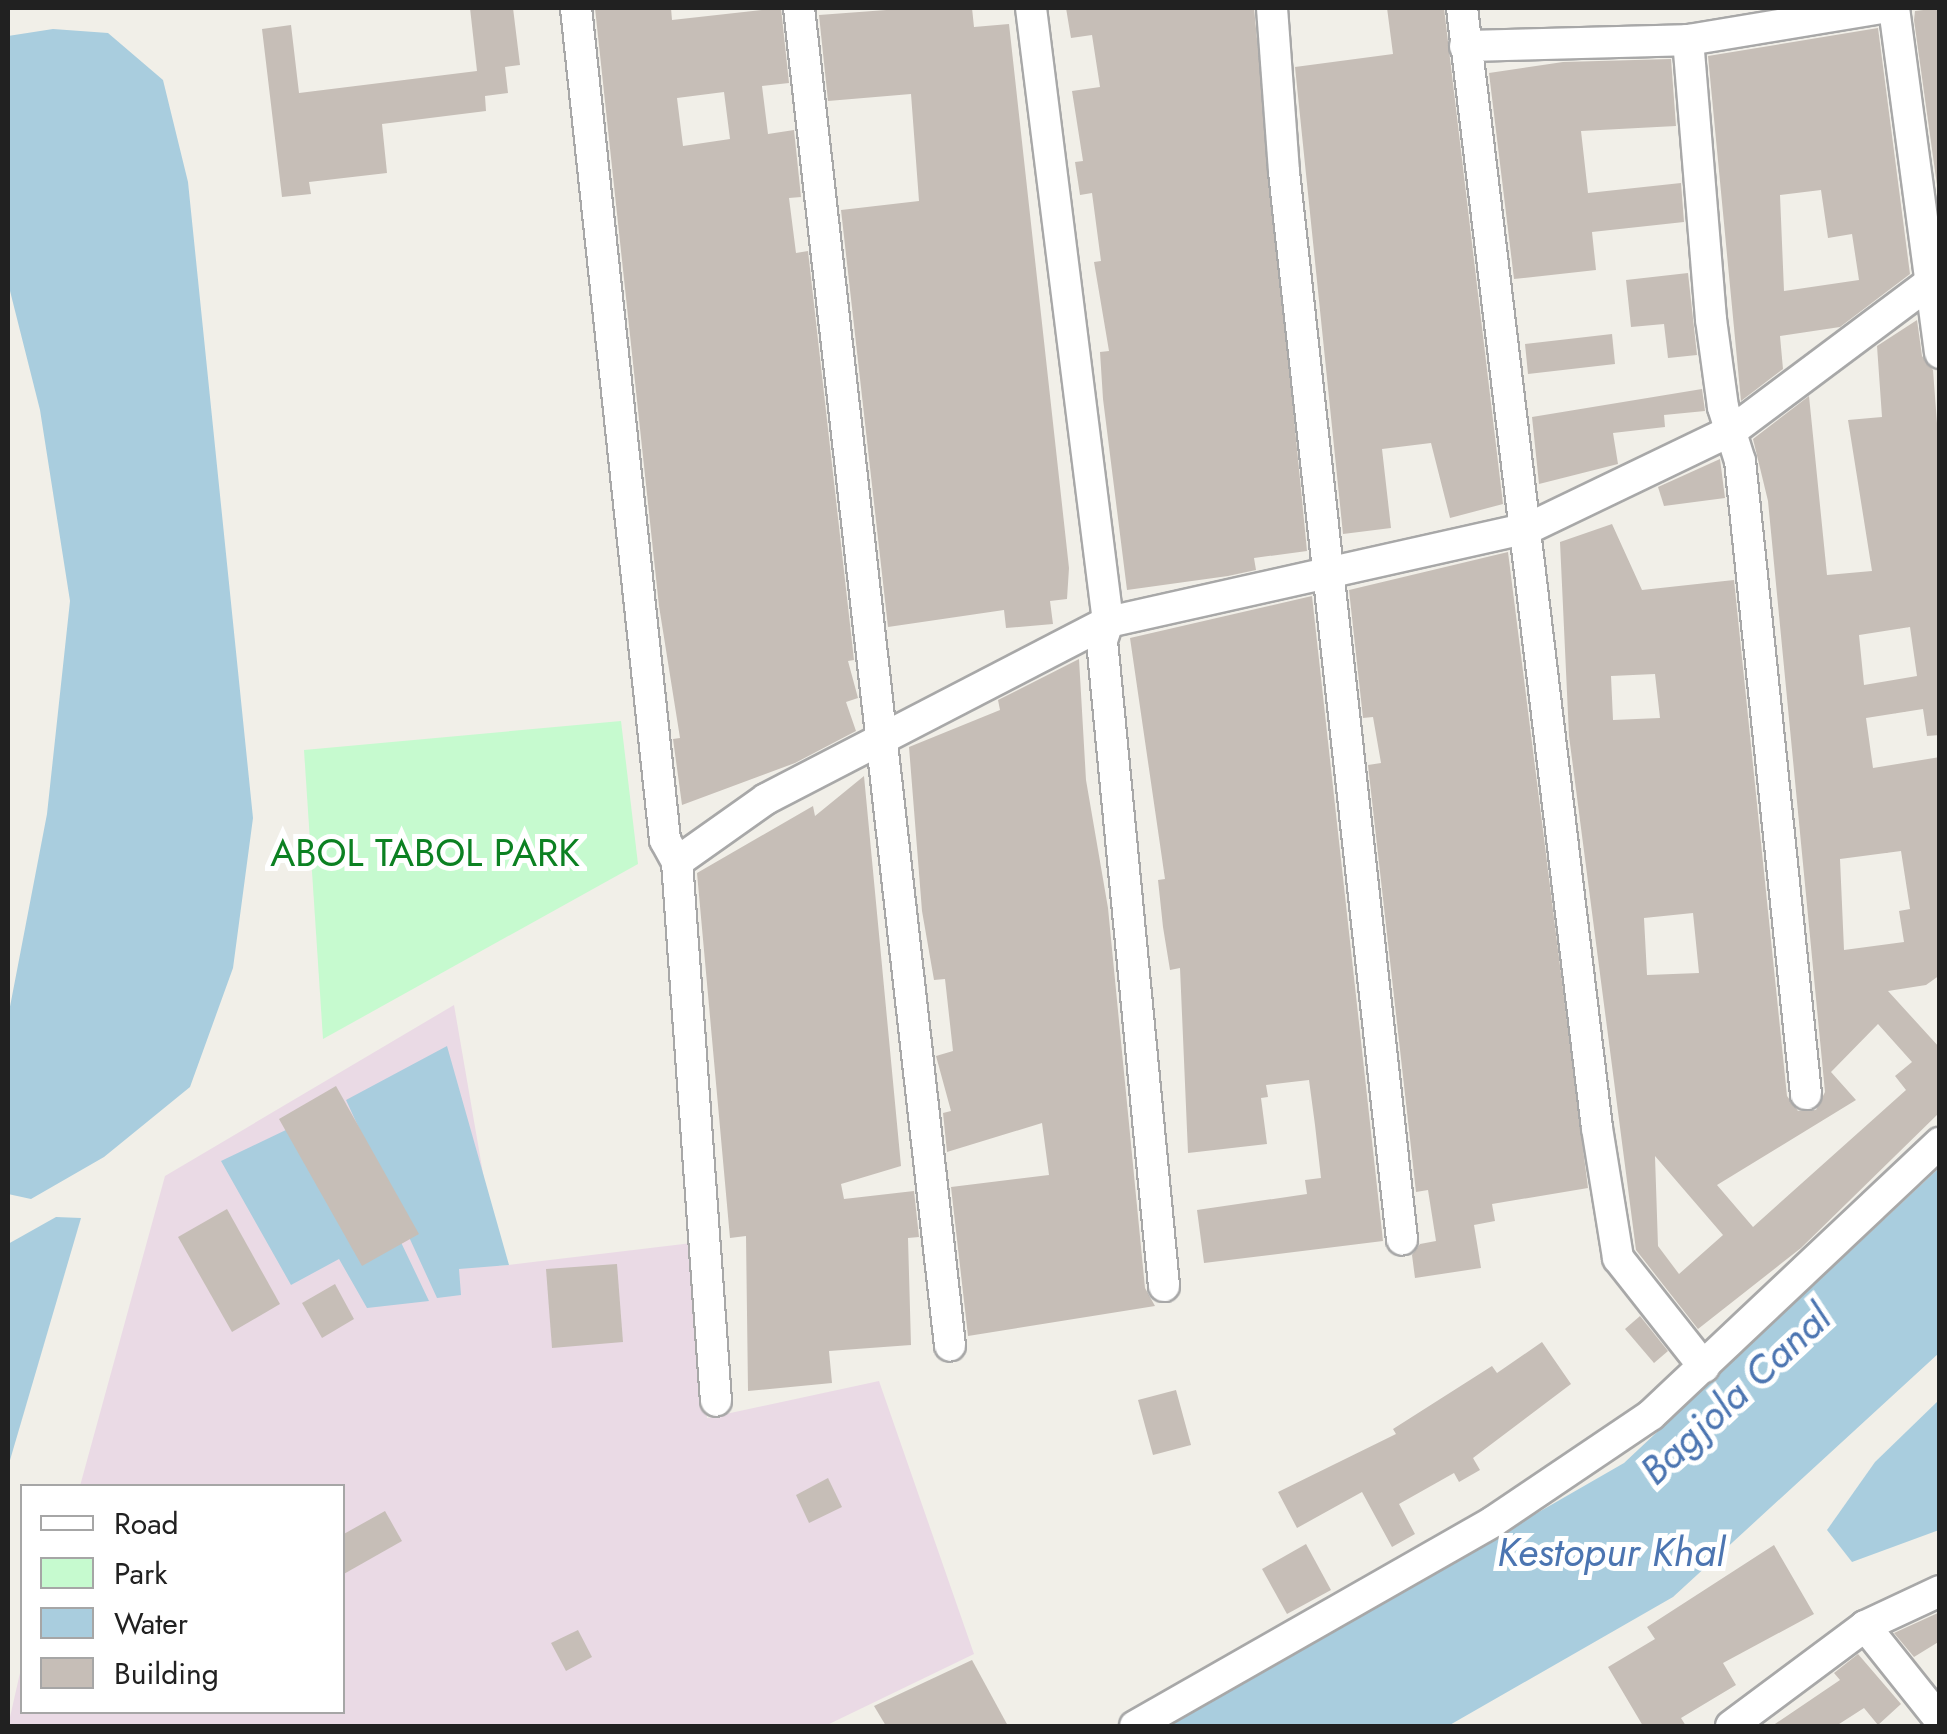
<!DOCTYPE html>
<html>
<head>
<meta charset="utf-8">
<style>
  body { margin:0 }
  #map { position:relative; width:1947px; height:1734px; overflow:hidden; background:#f1efe8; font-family:Jost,sans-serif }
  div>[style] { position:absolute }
  .industrial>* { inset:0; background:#eadae5 }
  .park>* { inset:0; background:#c6facf }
  .water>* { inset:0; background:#a9cdde }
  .building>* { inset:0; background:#c6beb7 }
  .roads { filter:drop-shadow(2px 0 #a8a8a8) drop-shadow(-2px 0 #a8a8a8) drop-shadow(0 2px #a8a8a8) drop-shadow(0 -2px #a8a8a8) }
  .street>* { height:30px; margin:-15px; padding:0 15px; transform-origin:15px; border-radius:15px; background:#fff }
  span { translate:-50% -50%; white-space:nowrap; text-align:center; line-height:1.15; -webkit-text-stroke:10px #fff; paint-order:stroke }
  .park-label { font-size:38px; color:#0c8122 }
  .water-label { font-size:40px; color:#4c75b1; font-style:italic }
  .frame { position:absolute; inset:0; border:10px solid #212121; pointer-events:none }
  .legend { position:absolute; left:20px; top:1484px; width:325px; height:230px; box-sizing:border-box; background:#fff; border:2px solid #a6a6a6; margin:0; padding:12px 18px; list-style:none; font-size:30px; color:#212121 }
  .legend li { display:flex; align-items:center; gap:20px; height:50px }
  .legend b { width:50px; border:2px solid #a6a6a6 }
</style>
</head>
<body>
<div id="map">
  <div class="industrial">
    <div style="clip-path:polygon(454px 1005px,499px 1266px,692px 1243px,707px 1418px,879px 1381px,974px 1654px,825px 1726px,8px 1726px,22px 1664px,22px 1712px,342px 1712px,342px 1486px,80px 1486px,165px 1176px)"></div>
  </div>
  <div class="park">
    <div style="clip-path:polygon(621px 721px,638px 864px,323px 1039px,304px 750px)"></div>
  </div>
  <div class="water">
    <div style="clip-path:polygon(53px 29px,108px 33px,163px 80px,188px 182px,253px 818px,233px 968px,190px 1087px,104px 1157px,31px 1199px,8px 1194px,8px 1017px,47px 814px,70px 601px,40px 410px,8px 283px,8px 36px)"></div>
    <div style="clip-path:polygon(447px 1046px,509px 1265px,459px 1269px,461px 1295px,437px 1298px,346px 1100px)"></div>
    <div style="clip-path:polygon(336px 1106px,429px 1301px,367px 1308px,339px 1259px,291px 1285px,221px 1161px)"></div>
    <div style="clip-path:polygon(1939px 1168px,1939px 1353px,1673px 1597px,1448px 1726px,1166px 1726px,1624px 1463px)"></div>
    <div style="clip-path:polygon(56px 1217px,81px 1218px,8px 1467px,8px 1244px)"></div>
    <div style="clip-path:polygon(1939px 1400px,1939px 1530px,1852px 1562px,1827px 1530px,1875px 1462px)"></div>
  </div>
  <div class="building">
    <div style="clip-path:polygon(470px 8px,513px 8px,520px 65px,505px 67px,508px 93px,485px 96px,486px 111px,382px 124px,387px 173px,309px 182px,311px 194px,282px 197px,262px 29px,291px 25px,299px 93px,477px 71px)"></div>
    <div style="clip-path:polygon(evenodd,595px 8px,671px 8px,672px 20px,781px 8px,789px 83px,762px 86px,768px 134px,794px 130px,801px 197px,789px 198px,796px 253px,808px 251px,854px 660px,848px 661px,858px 698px,846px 702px,856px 731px,795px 763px,682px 805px,673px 739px,680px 738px,659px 606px,595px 8px,724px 92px,730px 139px,683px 146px,677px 98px,724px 92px)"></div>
    <div style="clip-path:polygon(913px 8px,972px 8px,974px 27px,1009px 24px,1069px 568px,1067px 599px,1050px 601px,1053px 624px,1006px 628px,1004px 610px,888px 627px,841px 210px,919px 201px,911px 94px,828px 101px,819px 15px)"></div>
    <div style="clip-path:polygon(1066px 8px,1254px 8px,1307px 551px,1254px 558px,1256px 570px,1228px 576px,1127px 590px,1103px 399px,1100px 352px,1109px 351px,1094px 262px,1101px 261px,1092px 193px,1080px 195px,1075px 162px,1083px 161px,1072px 91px,1100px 87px,1092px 35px,1071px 38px)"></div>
    <div style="clip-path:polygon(1387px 8px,1444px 8px,1503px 504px,1450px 518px,1431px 443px,1382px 449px,1391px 528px,1343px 534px,1295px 67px,1393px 54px)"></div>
    <div style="clip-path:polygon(1940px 8px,1940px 207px,1914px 20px,1915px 11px)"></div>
    <div style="clip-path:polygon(evenodd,1878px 28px,1910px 274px,1840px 327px,1780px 336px,1783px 369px,1741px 401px,1708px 56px,1878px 28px,1821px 190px,1828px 238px,1852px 234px,1859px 280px,1784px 291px,1780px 195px,1821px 190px)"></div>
    <div style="clip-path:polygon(1671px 59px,1676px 126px,1581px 131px,1588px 193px,1681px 183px,1684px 222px,1592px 232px,1596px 270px,1514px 279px,1489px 73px,1563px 62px)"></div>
    <div style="clip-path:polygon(1688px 273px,1697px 355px,1668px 358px,1664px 324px,1631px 327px,1626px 280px)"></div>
    <div style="clip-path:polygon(evenodd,1917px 320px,1922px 356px,1933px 370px,1940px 463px,1940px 735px,1927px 736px,1923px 709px,1866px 718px,1873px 768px,1940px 757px,1940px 975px,1926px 985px,1888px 991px,1940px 1048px,1940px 1112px,1801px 1248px,1698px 1329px,1636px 1250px,1569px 736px,1560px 542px,1612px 524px,1642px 590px,1734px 580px,1787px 1096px,1798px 1111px,1816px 1110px,1825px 1092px,1768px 501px,1753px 439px,1809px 396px,1827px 575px,1872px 571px,1848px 420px,1882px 417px,1877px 346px,1917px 320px,1910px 627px,1917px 676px,1864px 685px,1859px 635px,1910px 627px,1917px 320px,1655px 674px,1660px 718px,1613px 720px,1611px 676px,1655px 674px,1917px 320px,1901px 851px,1910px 909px,1899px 911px,1904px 942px,1844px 950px,1840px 859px,1901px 851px,1917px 320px,1693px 913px,1699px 973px,1647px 975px,1644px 918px,1693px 913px,1917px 320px,1878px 1024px,1912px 1062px,1895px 1076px,1906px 1090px,1753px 1227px,1717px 1185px,1856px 1100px,1831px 1072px,1878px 1024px,1917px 320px,1655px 1156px,1723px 1235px,1679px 1274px,1658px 1246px,1655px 1156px)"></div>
    <div style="clip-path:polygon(1612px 334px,1615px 364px,1528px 374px,1525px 344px)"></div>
    <div style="clip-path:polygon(1702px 389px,1705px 411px,1664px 415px,1665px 427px,1613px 433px,1618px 464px,1539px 484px,1532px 417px)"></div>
    <div style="clip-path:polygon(1720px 459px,1725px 498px,1664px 506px,1658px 487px)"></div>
    <div style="clip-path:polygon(1508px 552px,1588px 1188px,1492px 1204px,1495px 1221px,1474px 1225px,1481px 1268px,1415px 1278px,1412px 1255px,1420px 1244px,1436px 1241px,1428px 1190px,1416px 1192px,1368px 765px,1381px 763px,1373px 717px,1363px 718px,1349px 590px)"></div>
    <div style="clip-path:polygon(1312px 596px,1383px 1241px,1204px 1263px,1197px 1210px,1307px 1194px,1305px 1180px,1321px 1178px,1315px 1125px,1309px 1080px,1266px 1085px,1268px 1097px,1261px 1098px,1267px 1144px,1188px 1153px,1180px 968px,1170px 970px,1163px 927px,1158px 880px,1165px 879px,1130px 638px)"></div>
    <div style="clip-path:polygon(1079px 659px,1086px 780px,1108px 908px,1145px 1288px,1155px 1306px,968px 1336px,951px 1187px,1049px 1175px,1042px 1123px,947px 1152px,943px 1113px,951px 1111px,936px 1056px,953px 1051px,945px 979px,934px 980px,922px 911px,909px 747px,1000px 710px,998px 700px)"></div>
    <div style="clip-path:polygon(864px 776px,901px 1166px,841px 1184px,844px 1199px,914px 1191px,919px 1237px,908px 1238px,911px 1345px,829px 1351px,832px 1383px,748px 1391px,746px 1236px,730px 1238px,697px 873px,813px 806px,815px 816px)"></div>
    <div style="clip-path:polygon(336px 1086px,419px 1234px,362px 1266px,279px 1119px)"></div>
    <div style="clip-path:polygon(227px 1209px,280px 1304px,232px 1332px,178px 1237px)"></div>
    <div style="clip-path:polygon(617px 1264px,623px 1342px,552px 1348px,546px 1269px)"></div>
    <div style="clip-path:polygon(335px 1284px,354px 1319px,322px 1338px,302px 1303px)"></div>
    <div style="clip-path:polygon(1640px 1316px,1668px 1351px,1654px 1363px,1625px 1329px)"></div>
    <div style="clip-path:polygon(1542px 1342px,1571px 1384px,1473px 1458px,1480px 1470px,1459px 1482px,1454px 1473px,1399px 1504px,1415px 1534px,1392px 1547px,1362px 1492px,1297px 1528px,1278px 1492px,1396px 1434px,1393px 1429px,1492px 1366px,1497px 1373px)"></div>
    <div style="clip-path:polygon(1176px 1390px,1191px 1445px,1153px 1455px,1138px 1400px)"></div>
    <div style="clip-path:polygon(828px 1478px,842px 1507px,809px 1523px,796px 1495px)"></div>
    <div style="clip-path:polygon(385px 1511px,402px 1541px,342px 1575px,342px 1535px)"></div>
    <div style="clip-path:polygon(1306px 1544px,1331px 1590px,1287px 1614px,1262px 1569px)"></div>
    <div style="clip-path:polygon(1774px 1545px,1814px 1614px,1723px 1663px,1736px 1685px,1681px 1718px,1686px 1726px,1643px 1726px,1608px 1667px,1655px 1639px,1647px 1627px)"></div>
    <div style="clip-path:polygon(1940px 1612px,1940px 1641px,1914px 1657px,1894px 1633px)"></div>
    <div style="clip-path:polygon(578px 1630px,592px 1657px,566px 1671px,551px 1643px)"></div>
    <div style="clip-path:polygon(1858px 1654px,1901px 1704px,1878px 1725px,1864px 1708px,1836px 1726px,1772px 1726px,1840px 1680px,1834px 1673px)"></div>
    <div style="clip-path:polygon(972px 1660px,1008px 1726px,886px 1726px,874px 1706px)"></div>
  </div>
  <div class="roads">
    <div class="street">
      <div style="left:576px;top:8px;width:837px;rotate:83.89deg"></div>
      <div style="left:665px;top:840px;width:25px;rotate:61deg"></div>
      <div style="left:677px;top:862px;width:109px;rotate:-35.3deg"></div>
      <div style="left:766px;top:799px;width:385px;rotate:-27.4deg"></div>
      <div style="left:1108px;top:622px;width:431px;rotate:-12.6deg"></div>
      <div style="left:1529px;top:528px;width:226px;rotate:-25.7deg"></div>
      <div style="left:1733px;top:430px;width:259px;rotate:-36.8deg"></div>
      <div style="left:799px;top:8px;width:1346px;rotate:83.56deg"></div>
      <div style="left:1031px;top:8px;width:619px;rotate:82.85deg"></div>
      <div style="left:1108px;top:622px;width:20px;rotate:108deg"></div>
      <div style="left:1102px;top:641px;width:648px;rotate:84.51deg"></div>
      <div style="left:1272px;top:8px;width:164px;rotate:85.8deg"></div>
      <div style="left:1284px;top:172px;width:1074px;rotate:83.69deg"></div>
      <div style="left:1462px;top:8px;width:1128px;rotate:83.13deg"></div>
      <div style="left:1597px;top:1128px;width:132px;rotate:80.8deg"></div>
      <div style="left:1618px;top:1258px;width:139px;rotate:51.7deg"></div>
      <div style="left:1894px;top:8px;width:348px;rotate:82.4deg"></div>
      <div style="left:1465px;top:46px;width:223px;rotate:-1.5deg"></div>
      <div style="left:677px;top:862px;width:540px;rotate:85.86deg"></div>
      <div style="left:1806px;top:1094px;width:636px;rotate:-95.95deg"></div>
      <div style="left:1740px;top:461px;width:57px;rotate:-107.5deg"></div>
      <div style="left:1723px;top:407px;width:89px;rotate:-97.8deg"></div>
      <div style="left:1711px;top:319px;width:280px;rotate:-94.7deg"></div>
      <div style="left:1688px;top:40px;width:197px;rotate:-9.4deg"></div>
      <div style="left:1865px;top:1626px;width:120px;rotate:51.4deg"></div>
      <div style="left:1135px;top:1726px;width:413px;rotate:-29.7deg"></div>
      <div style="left:1494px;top:1521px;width:189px;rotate:-34deg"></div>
      <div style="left:1651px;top:1415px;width:397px;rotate:-43.3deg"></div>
      <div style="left:1731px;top:1726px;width:167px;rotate:-36.7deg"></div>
      <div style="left:1865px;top:1626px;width:83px;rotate:-25deg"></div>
    </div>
  </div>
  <div class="park-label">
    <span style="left:425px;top:853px">ABOL TABOL PARK</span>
  </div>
  <div class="water-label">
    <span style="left:1735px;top:1394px;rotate:-43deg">Bagjola Canal</span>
    <span style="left:1611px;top:1552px">Kestopur Khal</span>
  </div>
  <div class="frame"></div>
  <ul class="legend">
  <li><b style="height:12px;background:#fff"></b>Road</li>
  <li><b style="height:28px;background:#c6facf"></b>Park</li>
  <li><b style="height:28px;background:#a9cdde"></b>Water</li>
  <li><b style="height:28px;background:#c6beb7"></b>Building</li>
  </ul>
</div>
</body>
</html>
